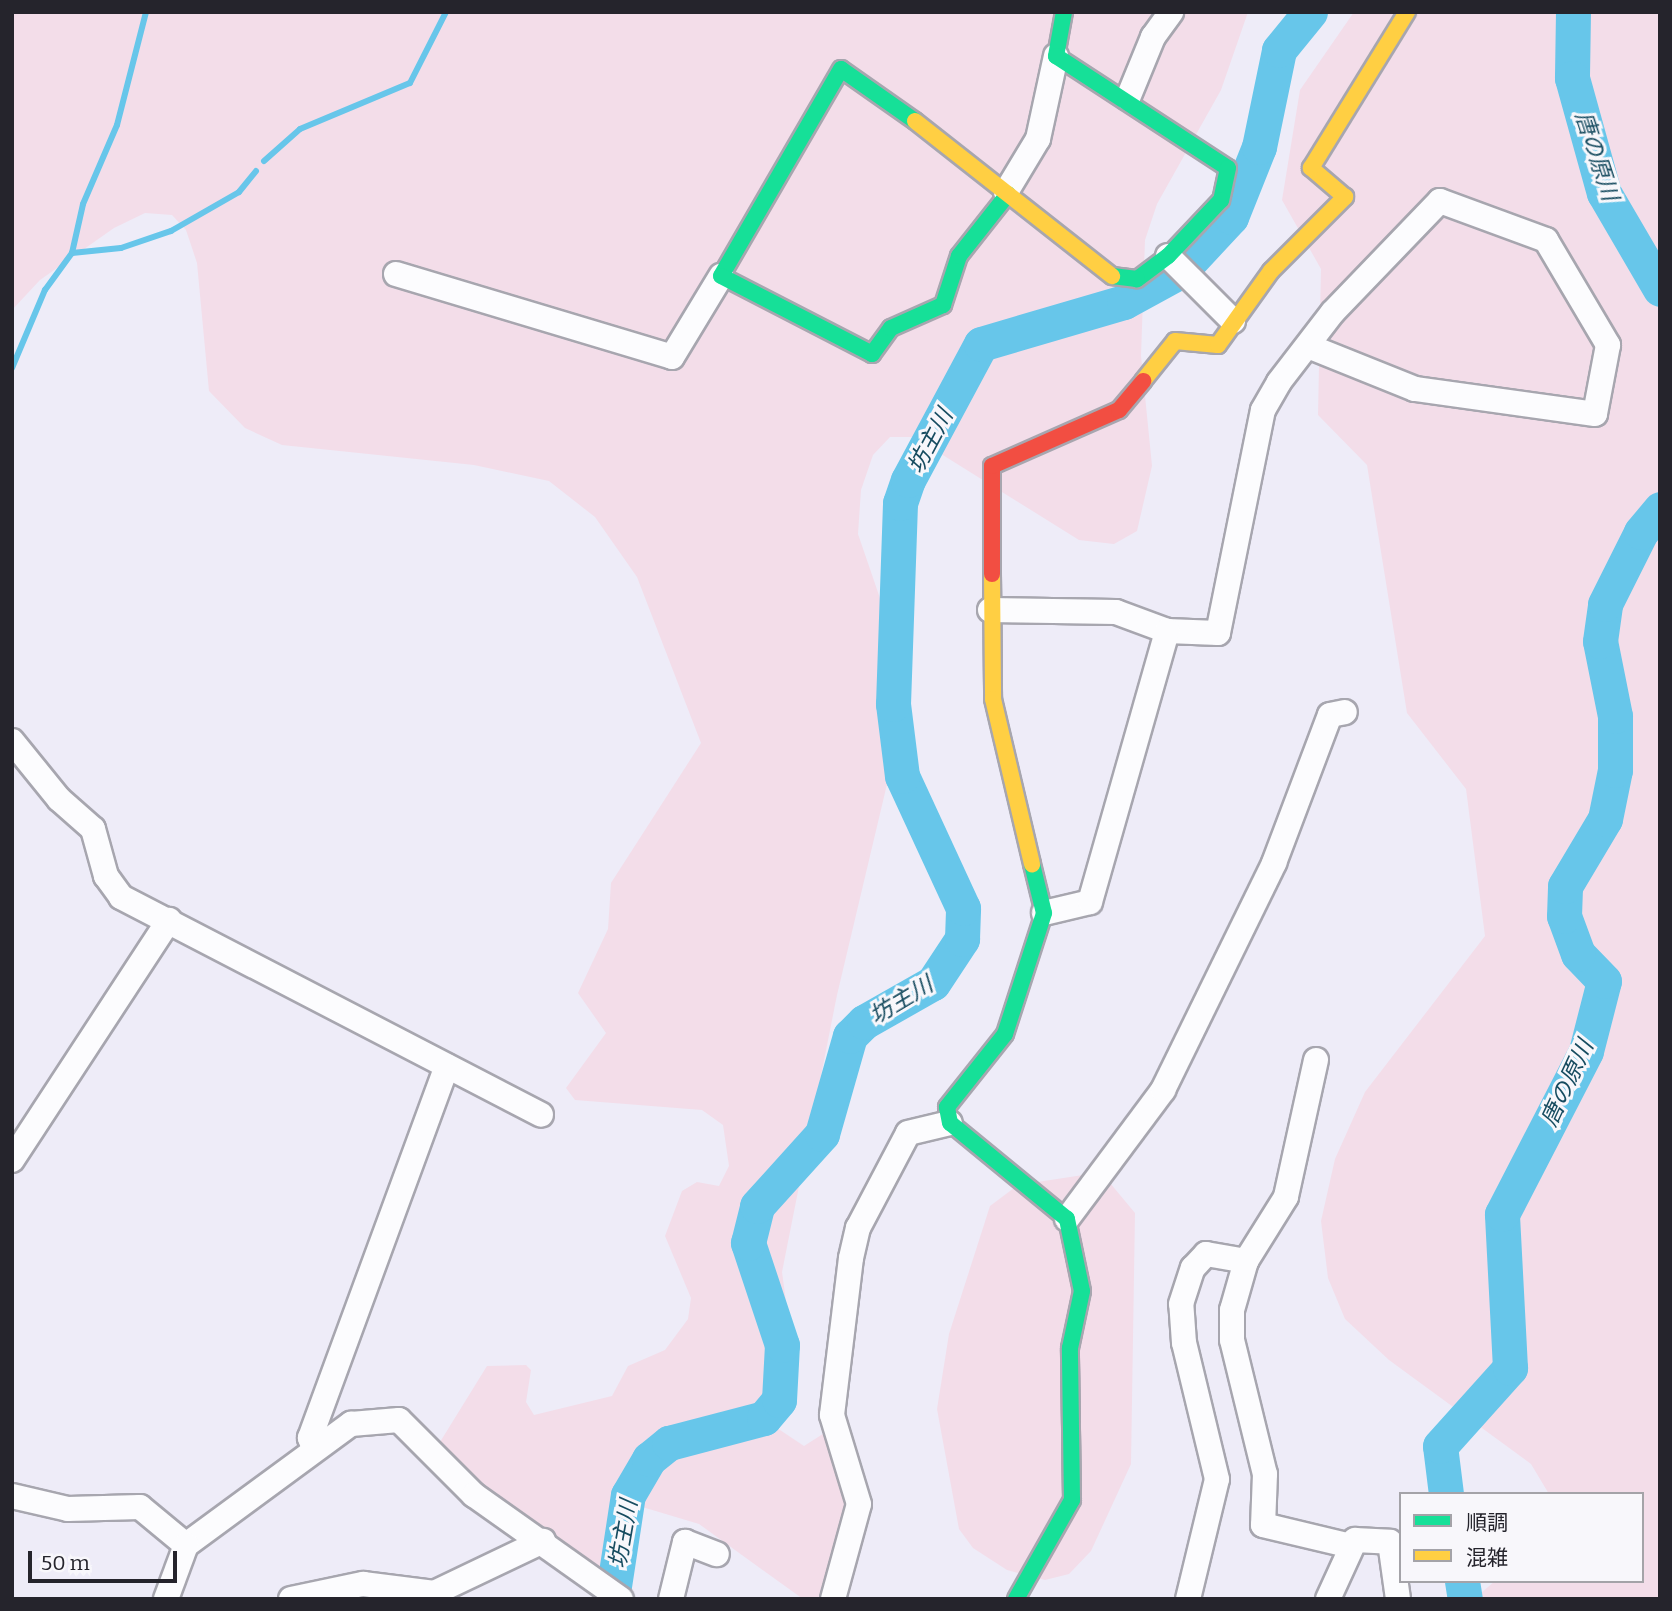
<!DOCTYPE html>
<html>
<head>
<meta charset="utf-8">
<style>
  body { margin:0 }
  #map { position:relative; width:1672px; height:1611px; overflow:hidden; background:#eeecf8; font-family:Bitter,"Noto Sans JP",serif }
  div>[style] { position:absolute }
  .green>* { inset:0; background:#f3dde9 }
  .stream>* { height:6px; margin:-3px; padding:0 3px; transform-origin:3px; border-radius:3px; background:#67c6ea }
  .river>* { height:35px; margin:-17.5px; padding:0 17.5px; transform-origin:17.5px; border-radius:17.5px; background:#67c6ea }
  .roads { filter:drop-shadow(2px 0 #a7a6af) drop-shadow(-2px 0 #a7a6af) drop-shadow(0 2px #a7a6af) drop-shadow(0 -2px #a7a6af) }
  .street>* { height:24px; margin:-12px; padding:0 12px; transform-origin:12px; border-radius:12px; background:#fcfcfe }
  .fast>* { height:16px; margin:-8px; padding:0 8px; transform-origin:8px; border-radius:8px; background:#16e098 }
  .slow>* { height:16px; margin:-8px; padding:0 8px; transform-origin:8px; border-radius:8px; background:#ffcf43 }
  .jam>* { height:16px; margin:-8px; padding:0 8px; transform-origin:8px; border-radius:8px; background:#f24e42 }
  span { translate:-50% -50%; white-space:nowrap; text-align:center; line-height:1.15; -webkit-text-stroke:6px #f8f7fb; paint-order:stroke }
  .water-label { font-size:23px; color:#174c60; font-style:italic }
  .frame { position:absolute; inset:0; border:14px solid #25242c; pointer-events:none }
  .legend { position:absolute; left:1399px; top:1492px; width:245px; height:91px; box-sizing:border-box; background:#f8f7fb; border:2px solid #a4a3a8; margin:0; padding:9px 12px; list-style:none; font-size:21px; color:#25242c }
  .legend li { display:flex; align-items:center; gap:14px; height:35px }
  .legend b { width:35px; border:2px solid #a4a3a8 }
  .scale { position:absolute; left:28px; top:1551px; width:149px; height:32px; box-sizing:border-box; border:4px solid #25242c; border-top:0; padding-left:9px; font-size:21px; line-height:24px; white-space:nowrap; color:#25242c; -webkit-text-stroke:5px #f8f7fb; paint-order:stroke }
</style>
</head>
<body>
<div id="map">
  <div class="green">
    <div style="clip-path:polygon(12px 12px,1248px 12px,1221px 90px,1157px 204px,1145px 240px,1141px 356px,1152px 466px,1137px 531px,1114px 544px,1079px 540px,914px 437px,890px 437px,873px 455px,861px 490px,858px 534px,896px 645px,897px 703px,888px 780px,837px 995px,782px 1272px,794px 1360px,774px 1426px,804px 1446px,826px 1432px,850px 1492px,825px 1599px,803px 1599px,699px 1524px,639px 1506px,624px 1508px,612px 1569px,601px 1574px,513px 1513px,440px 1442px,487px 1366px,526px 1365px,531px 1370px,526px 1402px,534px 1415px,612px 1396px,628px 1366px,665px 1350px,688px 1319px,691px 1298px,665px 1236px,682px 1191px,697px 1182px,719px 1186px,729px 1166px,723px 1125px,702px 1110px,575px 1100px,566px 1088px,606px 1033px,578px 993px,608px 929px,611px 883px,701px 743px,637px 577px,595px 517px,549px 481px,474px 465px,282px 445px,245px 428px,209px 391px,197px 263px,186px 230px,172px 215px,145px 213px,114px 228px,40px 280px,12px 310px)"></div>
    <div style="clip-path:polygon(1354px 12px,1660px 12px,1660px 1599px,1474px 1599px,1495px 1581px,1642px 1581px,1642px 1494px,1549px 1494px,1531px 1464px,1389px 1360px,1345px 1319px,1328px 1278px,1321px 1221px,1335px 1159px,1365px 1092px,1485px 936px,1466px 789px,1407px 713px,1367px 465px,1318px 415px,1321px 269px,1282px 200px,1300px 90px)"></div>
    <div style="clip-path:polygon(1083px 1175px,1110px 1183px,1135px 1213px,1131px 1464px,1091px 1551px,1069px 1574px,1045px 1580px,1007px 1570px,973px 1548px,959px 1529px,937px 1409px,949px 1334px,990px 1206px,1018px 1185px)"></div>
  </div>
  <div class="stream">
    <div style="left:264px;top:161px;width:48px;rotate:-41.6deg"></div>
    <div style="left:300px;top:129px;width:119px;rotate:-22.7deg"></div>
    <div style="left:410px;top:83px;width:80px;rotate:-63.1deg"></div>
    <div style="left:72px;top:253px;width:50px;rotate:-77.3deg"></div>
    <div style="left:83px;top:204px;width:86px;rotate:-66.7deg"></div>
    <div style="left:117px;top:125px;width:117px;rotate:-75.6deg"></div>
    <div style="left:12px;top:368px;width:85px;rotate:-67.1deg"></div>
    <div style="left:45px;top:290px;width:46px;rotate:-53.9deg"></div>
    <div style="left:72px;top:253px;width:49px;rotate:-5.8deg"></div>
    <div style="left:121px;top:248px;width:53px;rotate:-18.8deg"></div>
    <div style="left:171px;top:231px;width:78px;rotate:-29.8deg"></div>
    <div style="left:239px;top:192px;width:27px;rotate:-51deg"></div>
  </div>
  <div class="river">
    <div style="left:1573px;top:12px;width:66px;rotate:90.9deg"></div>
    <div style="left:1572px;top:78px;width:119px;rotate:74.5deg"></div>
    <div style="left:1604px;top:193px;width:111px;rotate:59.7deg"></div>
    <div style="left:1190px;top:261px;width:60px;rotate:-47deg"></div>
    <div style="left:1231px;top:217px;width:75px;rotate:-68.2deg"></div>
    <div style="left:1259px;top:147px;width:99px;rotate:-78.3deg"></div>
    <div style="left:1279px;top:50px;width:49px;rotate:-50.8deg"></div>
    <div style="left:1446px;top:1494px;width:48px;rotate:-97.1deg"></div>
    <div style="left:1440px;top:1446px;width:105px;rotate:-48.1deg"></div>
    <div style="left:1510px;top:1368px;width:154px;rotate:-93deg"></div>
    <div style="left:1502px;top:1214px;width:183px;rotate:-62.7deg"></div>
    <div style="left:1586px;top:1051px;width:72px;rotate:-75.6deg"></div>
    <div style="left:1604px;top:981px;width:37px;rotate:-134deg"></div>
    <div style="left:1578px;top:954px;width:40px;rotate:-110.2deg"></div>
    <div style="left:1564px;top:916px;width:30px;rotate:-88deg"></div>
    <div style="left:1565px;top:886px;width:78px;rotate:-59.2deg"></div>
    <div style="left:1605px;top:819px;width:50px;rotate:-78.5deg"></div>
    <div style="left:1615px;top:770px;width:54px;rotate:-90deg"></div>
    <div style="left:1615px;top:716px;width:76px;rotate:-101.3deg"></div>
    <div style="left:1600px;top:641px;width:37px;rotate:-82deg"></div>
    <div style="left:1605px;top:604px;width:80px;rotate:-63.4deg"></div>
    <div style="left:1641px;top:532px;width:30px;rotate:-50deg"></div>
    <div style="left:1462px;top:1581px;width:18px;rotate:81deg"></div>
    <div style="left:612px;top:1599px;width:105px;rotate:-81.3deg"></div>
    <div style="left:628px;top:1495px;width:42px;rotate:-59.7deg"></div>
    <div style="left:649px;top:1459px;width:26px;rotate:-39deg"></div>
    <div style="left:669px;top:1443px;width:98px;rotate:-14.7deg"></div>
    <div style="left:764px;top:1418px;width:23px;rotate:-50deg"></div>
    <div style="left:779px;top:1400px;width:55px;rotate:-86.9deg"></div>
    <div style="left:782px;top:1345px;width:108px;rotate:-108.4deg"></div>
    <div style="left:748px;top:1243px;width:38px;rotate:-76deg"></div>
    <div style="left:757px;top:1206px;width:97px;rotate:-47.9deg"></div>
    <div style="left:822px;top:1134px;width:102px;rotate:-74.1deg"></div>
    <div style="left:850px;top:1036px;width:20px;rotate:-45deg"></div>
    <div style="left:864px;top:1022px;width:79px;rotate:-29.5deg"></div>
    <div style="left:933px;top:983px;width:53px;rotate:-56.6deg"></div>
    <div style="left:962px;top:939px;width:31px;rotate:-88deg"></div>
    <div style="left:963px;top:908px;width:145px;rotate:-114.8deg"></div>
    <div style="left:902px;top:776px;width:73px;rotate:-97.1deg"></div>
    <div style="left:893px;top:704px;width:201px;rotate:-88deg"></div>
    <div style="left:900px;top:503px;width:24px;rotate:-71deg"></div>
    <div style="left:908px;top:480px;width:154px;rotate:-61.8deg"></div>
    <div style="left:981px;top:344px;width:149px;rotate:-16.4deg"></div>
    <div style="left:1124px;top:302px;width:58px;rotate:-28.8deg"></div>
  </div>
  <div class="roads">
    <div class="street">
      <div style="left:1128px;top:98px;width:66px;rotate:-67.7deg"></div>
      <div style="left:1153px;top:37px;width:31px;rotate:-54deg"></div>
      <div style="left:1006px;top:192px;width:62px;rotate:-58.9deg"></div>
      <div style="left:1038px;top:139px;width:85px;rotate:-77.8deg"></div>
      <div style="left:1168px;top:256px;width:92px;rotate:45deg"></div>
      <div style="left:396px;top:274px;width:288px;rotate:16.7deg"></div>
      <div style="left:672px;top:357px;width:95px;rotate:-58.8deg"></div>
      <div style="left:990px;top:610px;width:126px;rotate:0.9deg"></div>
      <div style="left:1116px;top:612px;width:54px;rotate:20.4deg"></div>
      <div style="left:1167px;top:631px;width:51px;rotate:2.2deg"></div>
      <div style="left:1218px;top:633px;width:227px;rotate:-78.6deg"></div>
      <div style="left:1263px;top:410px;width:32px;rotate:-60deg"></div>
      <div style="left:1279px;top:382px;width:88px;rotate:-52.4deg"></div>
      <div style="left:1333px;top:312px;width:154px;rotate:-46.1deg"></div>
      <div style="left:1440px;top:201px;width:113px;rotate:20.2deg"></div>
      <div style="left:1546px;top:240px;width:122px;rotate:59.4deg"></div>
      <div style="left:1608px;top:345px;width:70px;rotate:100.7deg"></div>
      <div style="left:1595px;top:414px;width:182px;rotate:-172.1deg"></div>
      <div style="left:1415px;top:389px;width:115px;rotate:-158.1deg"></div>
      <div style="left:12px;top:741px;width:75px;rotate:51deg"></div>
      <div style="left:59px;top:799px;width:45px;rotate:41.4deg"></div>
      <div style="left:93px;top:829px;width:49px;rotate:74.5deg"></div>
      <div style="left:106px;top:876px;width:26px;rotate:54deg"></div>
      <div style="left:121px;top:897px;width:473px;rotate:27.4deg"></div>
      <div style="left:1044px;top:913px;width:47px;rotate:-13.4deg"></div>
      <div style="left:1090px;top:902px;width:282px;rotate:-74.1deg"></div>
      <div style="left:1316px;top:1060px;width:140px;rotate:102.4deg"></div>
      <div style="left:1286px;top:1197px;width:75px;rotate:122deg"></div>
      <div style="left:1246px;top:1261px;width:51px;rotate:105.9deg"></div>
      <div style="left:1232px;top:1310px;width:30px;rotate:90deg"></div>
      <div style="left:1232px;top:1340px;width:138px;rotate:76.2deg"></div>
      <div style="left:1265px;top:1474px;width:51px;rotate:92.2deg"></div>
      <div style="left:1263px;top:1525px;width:90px;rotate:13.4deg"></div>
      <div style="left:12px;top:1160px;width:287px;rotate:-56.8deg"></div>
      <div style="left:1067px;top:1219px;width:161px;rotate:-53.3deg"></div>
      <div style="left:1163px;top:1090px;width:253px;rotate:-63.9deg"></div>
      <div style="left:1274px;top:863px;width:158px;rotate:-69.3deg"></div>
      <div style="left:1330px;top:715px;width:15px;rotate:-11deg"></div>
      <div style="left:314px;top:1448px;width:11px;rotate:-112deg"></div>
      <div style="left:310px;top:1438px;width:396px;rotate:-69.8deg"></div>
      <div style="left:12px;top:1496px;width:57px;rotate:13.1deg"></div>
      <div style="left:68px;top:1509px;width:72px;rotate:-1.6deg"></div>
      <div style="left:140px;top:1507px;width:60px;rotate:39.6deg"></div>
      <div style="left:186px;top:1545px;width:205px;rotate:-36.3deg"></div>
      <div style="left:351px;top:1424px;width:48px;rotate:-4.8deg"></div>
      <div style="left:399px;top:1420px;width:106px;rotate:45deg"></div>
      <div style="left:474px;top:1495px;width:180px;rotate:35.3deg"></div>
      <div style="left:166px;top:1599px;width:58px;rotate:-69.7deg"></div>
      <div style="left:291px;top:1599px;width:74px;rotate:-11.8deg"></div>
      <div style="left:363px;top:1584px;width:72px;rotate:7.2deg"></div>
      <div style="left:434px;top:1593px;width:121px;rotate:-25.5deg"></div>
      <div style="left:671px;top:1599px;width:59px;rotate:-76.2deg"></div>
      <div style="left:685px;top:1542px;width:34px;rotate:21deg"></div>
      <div style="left:833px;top:1599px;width:98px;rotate:-74.7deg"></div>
      <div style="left:859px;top:1504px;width:93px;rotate:-106.9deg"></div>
      <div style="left:832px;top:1415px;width:158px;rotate:-83.1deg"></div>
      <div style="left:851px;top:1258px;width:31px;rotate:-77deg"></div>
      <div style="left:858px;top:1228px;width:107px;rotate:-62.2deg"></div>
      <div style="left:908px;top:1133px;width:43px;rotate:-13.4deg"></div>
      <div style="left:1188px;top:1599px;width:123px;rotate:-76.4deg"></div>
      <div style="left:1217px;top:1479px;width:140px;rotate:-103.6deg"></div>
      <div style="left:1184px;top:1343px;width:39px;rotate:-94deg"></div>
      <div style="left:1181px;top:1304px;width:38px;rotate:-72deg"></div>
      <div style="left:1193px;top:1268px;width:19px;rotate:-47deg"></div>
      <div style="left:1206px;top:1254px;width:41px;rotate:9.9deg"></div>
      <div style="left:1328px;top:1599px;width:65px;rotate:-65.4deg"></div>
      <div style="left:1355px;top:1540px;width:35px;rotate:3deg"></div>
      <div style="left:1390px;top:1542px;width:58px;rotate:82deg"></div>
    </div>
    <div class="fast">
      <div style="left:1064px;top:12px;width:45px;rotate:100.3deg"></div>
      <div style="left:1056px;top:56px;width:205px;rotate:33.1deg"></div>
      <div style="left:1228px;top:168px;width:33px;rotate:102deg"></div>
      <div style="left:1221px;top:200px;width:77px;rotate:133.4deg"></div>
      <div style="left:1168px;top:256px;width:39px;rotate:143deg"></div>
      <div style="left:1137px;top:279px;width:25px;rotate:-173deg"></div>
      <div style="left:915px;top:121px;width:90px;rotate:-144.9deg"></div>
      <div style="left:841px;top:69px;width:239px;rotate:120.1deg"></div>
      <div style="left:721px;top:276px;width:170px;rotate:27.3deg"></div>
      <div style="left:872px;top:354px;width:32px;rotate:-54deg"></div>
      <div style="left:891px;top:328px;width:57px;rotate:-23.9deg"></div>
      <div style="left:943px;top:305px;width:52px;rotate:-71.9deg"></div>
      <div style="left:959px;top:256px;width:79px;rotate:-51.7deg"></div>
      <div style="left:1016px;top:1599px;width:114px;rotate:-60.5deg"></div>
      <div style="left:1072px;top:1500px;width:152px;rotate:-90.8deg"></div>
      <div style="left:1070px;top:1348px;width:58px;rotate:-78.1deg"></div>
      <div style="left:1082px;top:1291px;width:74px;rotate:-101.8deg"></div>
      <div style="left:1067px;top:1219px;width:151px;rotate:-140.6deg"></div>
      <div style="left:950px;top:1123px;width:16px;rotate:-101deg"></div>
      <div style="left:947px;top:1107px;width:93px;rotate:-51.5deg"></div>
      <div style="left:1005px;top:1034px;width:127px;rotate:-72.1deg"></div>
      <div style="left:1044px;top:913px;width:50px;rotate:-103.8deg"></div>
    </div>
    <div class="slow">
      <div style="left:915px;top:121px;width:251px;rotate:38.2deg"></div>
      <div style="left:1143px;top:381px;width:51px;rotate:-51.3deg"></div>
      <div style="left:1175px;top:341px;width:43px;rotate:5.3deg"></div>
      <div style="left:1218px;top:345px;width:91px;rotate:-54.4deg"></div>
      <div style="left:1271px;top:271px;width:105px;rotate:-45deg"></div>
      <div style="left:1345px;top:197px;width:45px;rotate:-139.5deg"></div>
      <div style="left:1311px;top:168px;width:183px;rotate:-58.4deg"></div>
      <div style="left:992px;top:574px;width:125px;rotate:89.5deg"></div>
      <div style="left:993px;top:699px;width:170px;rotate:76.7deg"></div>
    </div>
    <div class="jam">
      <div style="left:992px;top:574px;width:108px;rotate:-90deg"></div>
      <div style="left:992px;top:466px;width:139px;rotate:-23.8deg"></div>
      <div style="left:1119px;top:410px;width:38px;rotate:-50deg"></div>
    </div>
  </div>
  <div class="water-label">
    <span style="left:1597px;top:156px;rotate:72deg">唐の原川</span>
    <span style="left:930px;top:441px;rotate:-62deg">坊主川</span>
    <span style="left:901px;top:1000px;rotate:-31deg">坊主川</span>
    <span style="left:1567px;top:1083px;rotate:-65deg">唐の原川</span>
    <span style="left:623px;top:1534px;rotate:-80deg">坊主川</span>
  </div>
  <div class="frame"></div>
  <ul class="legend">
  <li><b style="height:9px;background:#16e098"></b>順調</li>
  <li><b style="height:9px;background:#ffcf43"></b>混雑</li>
  </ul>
  <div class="scale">50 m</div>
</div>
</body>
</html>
